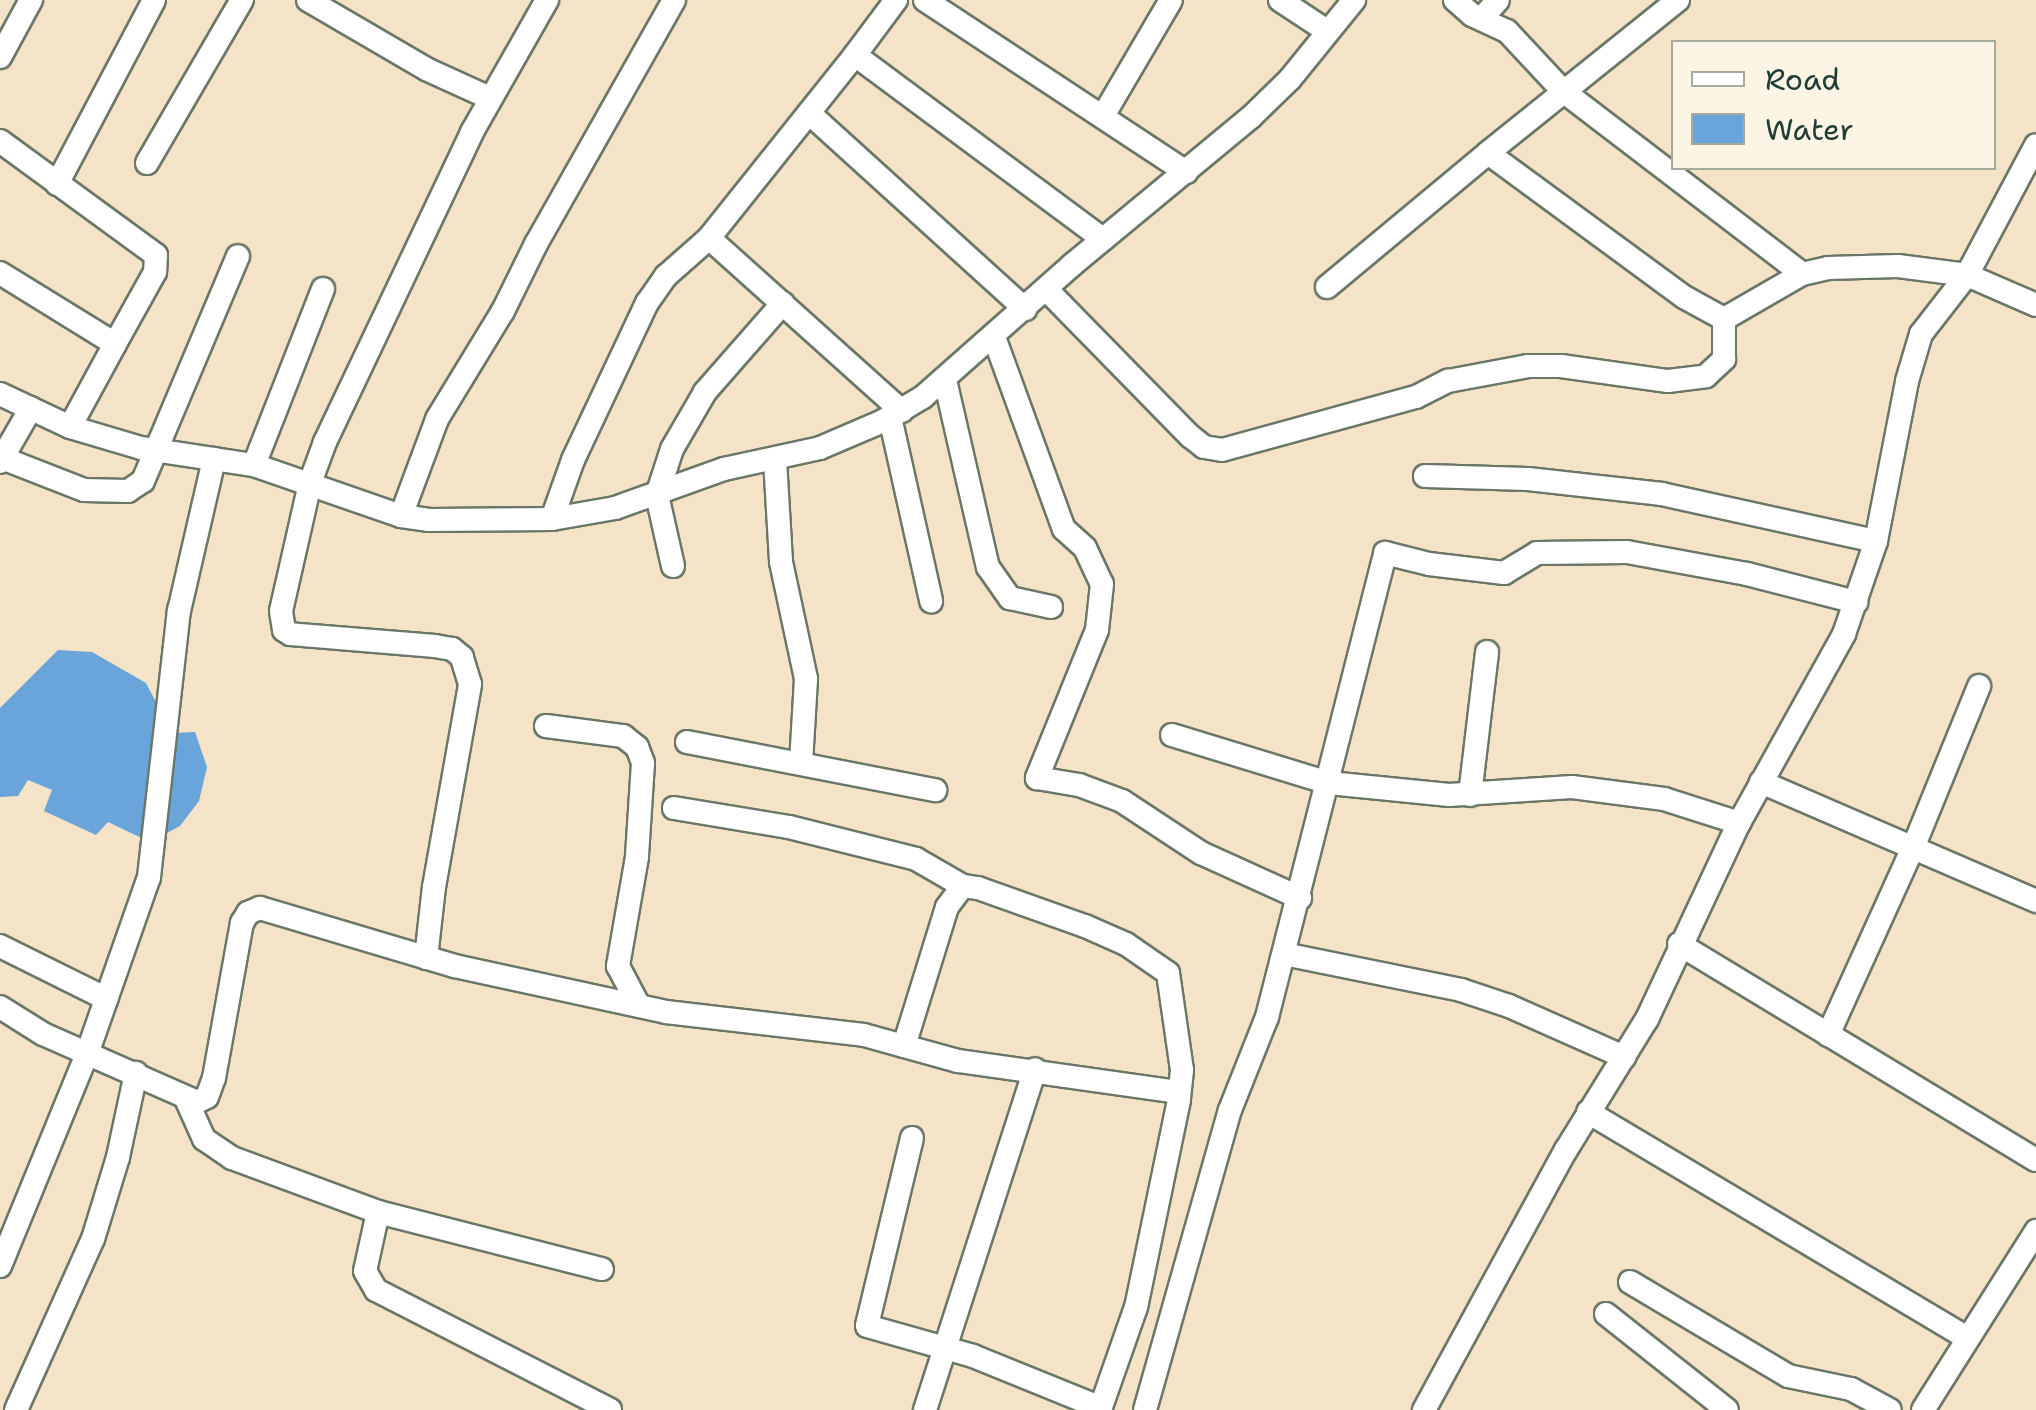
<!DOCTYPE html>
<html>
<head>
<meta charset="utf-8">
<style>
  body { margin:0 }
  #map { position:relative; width:2036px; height:1410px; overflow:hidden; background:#f4e3c7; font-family:"Shantell Sans",sans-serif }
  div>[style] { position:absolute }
  .water>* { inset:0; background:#69a5da }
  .roads { filter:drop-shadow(2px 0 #6a7767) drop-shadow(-2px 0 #6a7767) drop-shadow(0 2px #6a7767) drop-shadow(0 -2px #6a7767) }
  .minor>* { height:22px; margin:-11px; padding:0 11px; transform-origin:11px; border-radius:11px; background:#fff }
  span { translate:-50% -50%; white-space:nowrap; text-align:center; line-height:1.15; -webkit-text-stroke:10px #fcf5e5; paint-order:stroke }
  .legend { position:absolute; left:1671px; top:40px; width:325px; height:130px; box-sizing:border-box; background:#fcf5e5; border:2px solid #a4ab9e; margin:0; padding:12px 18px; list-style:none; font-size:30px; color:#1f3d34 }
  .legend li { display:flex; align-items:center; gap:20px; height:50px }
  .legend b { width:50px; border:2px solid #a4ab9e }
</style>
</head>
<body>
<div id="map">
  <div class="water">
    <div style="clip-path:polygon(58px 650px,92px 652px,146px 683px,172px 733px,195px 732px,207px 767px,199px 801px,180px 826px,150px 842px,108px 822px,96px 835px,44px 811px,52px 790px,28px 780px,18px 796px,0 797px,0 708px)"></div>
  </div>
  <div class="roads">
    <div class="minor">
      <div style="left:308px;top:0;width:137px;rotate:30.3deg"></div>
      <div style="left:426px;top:69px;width:70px;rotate:24.4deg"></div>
      <div style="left:896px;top:0;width:69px;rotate:126.7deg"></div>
      <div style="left:855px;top:55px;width:309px;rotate:36.6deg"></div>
      <div style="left:925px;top:0;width:313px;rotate:33.4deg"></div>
      <div style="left:1280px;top:0;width:56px;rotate:33.4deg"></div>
      <div style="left:1455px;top:0;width:23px;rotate:41deg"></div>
      <div style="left:1472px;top:15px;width:38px;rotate:25deg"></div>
      <div style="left:1507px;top:31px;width:82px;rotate:47deg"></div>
      <div style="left:1563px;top:91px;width:301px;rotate:37.4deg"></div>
      <div style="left:1678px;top:0;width:244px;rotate:141.2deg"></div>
      <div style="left:1488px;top:153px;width:243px;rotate:36.3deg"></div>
      <div style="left:1684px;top:297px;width:46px;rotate:28.8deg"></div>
      <div style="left:1724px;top:319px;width:90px;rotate:-30deg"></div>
      <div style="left:1802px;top:274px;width:27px;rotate:-13deg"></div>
      <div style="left:1828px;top:268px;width:70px;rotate:-1.6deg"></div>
      <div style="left:1898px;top:266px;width:70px;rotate:7.4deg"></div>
      <div style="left:1967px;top:275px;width:75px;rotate:23.5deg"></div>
      <div style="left:1481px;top:19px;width:25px;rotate:-48deg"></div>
      <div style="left:855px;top:55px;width:234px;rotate:128.6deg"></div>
      <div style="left:709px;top:238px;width:259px;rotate:41.9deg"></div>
      <div style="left:0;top:57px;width:65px;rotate:-61.5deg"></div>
      <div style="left:809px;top:113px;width:292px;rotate:42.2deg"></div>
      <div style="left:1103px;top:116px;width:134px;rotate:-59.6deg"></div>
      <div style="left:0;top:141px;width:193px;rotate:36.2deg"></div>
      <div style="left:156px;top:255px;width:17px;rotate:93deg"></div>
      <div style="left:155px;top:272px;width:82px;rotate:119.1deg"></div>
      <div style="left:147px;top:163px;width:189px;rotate:-59.8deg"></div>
      <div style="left:57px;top:184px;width:208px;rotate:-62.2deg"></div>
      <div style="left:0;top:273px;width:135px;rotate:31.7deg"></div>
      <div style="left:115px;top:344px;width:94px;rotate:118.5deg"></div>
      <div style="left:70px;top:427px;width:74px;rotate:16.5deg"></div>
      <div style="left:141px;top:448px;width:114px;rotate:8.6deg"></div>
      <div style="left:1327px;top:287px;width:209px;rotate:-39.8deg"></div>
      <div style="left:323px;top:289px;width:189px;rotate:111.4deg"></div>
      <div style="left:254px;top:465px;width:156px;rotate:19.1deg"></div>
      <div style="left:401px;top:516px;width:27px;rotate:8deg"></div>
      <div style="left:428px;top:520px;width:124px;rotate:-0.5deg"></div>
      <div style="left:552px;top:519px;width:64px;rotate:-9.9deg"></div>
      <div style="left:615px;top:508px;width:116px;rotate:-19.7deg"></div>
      <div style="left:724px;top:469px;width:98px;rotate:-12.3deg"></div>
      <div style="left:820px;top:448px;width:69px;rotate:-23.2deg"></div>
      <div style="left:883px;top:421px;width:47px;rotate:-31deg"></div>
      <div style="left:923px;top:397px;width:199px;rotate:-41.5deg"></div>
      <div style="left:1072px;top:265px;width:231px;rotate:-39.6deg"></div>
      <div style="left:1250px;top:118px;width:56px;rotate:-44.3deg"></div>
      <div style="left:1290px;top:79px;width:102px;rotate:-51deg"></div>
      <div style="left:1046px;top:289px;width:206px;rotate:45.6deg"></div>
      <div style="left:1190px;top:436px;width:18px;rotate:38deg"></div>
      <div style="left:1204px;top:447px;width:18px;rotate:9deg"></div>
      <div style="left:1222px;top:450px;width:201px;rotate:-15.3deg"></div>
      <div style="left:1416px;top:397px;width:36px;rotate:-27deg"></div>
      <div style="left:1448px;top:381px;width:81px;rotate:-10.6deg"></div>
      <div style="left:1528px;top:366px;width:33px"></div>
      <div style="left:1561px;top:366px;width:108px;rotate:8deg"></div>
      <div style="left:1668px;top:381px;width:38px;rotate:-7deg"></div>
      <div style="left:1706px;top:376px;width:25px;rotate:-43deg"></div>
      <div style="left:1724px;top:359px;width:40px;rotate:-90deg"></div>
      <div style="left:994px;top:337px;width:204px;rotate:70deg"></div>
      <div style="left:1064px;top:529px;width:28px;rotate:42deg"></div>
      <div style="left:1085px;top:548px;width:40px;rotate:65deg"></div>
      <div style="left:1102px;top:584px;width:46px;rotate:96.2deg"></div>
      <div style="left:1097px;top:630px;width:160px;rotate:112.1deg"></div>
      <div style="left:1037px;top:778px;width:43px;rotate:9.5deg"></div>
      <div style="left:1079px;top:785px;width:46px;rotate:20.4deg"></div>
      <div style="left:1122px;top:801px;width:95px;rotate:33.4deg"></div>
      <div style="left:1201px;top:853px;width:109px;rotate:24.4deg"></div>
      <div style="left:945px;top:380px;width:192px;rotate:77.1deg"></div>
      <div style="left:988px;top:567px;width:38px;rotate:55deg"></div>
      <div style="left:1010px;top:598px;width:42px;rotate:12.4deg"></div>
      <div style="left:0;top:394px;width:77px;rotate:25.2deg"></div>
      <div style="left:890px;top:417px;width:189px;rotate:77.4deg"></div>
      <div style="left:2px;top:458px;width:88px;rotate:21.3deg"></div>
      <div style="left:84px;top:490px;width:44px;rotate:1.3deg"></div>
      <div style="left:128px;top:491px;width:18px;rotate:-34deg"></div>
      <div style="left:143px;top:481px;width:244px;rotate:-67.1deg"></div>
      <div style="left:775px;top:460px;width:102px;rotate:86.6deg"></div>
      <div style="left:781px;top:562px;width:120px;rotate:77.9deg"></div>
      <div style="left:806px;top:679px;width:84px;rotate:93.4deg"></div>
      <div style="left:0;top:462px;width:62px;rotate:-60.1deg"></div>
      <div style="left:1425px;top:476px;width:103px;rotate:1.7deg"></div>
      <div style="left:1528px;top:479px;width:135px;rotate:6.4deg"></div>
      <div style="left:1662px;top:494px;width:219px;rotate:12.4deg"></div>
      <div style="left:401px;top:516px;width:103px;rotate:-69.6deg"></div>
      <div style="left:437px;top:419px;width:127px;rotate:-58.6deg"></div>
      <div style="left:503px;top:311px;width:75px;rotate:-63.8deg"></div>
      <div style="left:536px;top:244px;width:280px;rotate:-60.5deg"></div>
      <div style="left:552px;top:519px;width:63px;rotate:-70.4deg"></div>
      <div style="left:573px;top:460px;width:174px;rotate:-64.8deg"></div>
      <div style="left:647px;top:303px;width:33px;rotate:-55deg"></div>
      <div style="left:666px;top:276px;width:57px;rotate:-41.5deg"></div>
      <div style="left:673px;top:566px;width:73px;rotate:-102.7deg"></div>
      <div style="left:657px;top:495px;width:48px;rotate:-71.9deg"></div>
      <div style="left:672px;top:449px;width:66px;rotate:-59.9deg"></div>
      <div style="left:705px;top:392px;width:118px;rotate:-48.8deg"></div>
      <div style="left:546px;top:726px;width:78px;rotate:7.4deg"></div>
      <div style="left:623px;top:736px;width:18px;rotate:38deg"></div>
      <div style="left:637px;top:747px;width:17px;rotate:69deg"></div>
      <div style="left:643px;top:763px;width:94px;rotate:93.7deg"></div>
      <div style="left:637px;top:857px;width:111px;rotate:99.9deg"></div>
      <div style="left:618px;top:966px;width:45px;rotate:62.3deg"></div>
      <div style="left:1172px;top:735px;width:164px;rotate:17deg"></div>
      <div style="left:1329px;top:783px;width:121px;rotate:5.7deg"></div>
      <div style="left:1449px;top:795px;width:123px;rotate:-3.7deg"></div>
      <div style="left:1572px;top:787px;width:93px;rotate:7.4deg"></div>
      <div style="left:1664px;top:799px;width:79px;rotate:17.7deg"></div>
      <div style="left:687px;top:742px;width:253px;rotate:11deg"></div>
      <div style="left:1761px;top:782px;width:300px;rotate:23.4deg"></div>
      <div style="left:1470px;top:795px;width:144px;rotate:-83.2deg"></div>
      <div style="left:674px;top:808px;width:117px;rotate:9.4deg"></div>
      <div style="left:789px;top:827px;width:131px;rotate:14.1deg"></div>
      <div style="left:916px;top:859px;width:54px;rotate:29.9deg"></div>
      <div style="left:1679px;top:944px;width:417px;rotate:31.2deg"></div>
      <div style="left:0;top:946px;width:119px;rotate:26.4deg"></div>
      <div style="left:1284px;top:954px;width:181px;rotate:11.5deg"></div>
      <div style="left:1461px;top:990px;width:51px;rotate:18.4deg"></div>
      <div style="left:1509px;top:1006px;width:126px;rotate:23.9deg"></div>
      <div style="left:426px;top:958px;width:71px;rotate:-83.6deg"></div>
      <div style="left:434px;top:887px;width:206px;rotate:-79.9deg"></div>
      <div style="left:470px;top:684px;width:28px;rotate:-107deg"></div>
      <div style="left:462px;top:657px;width:13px;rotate:-141deg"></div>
      <div style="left:452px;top:649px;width:17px;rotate:-170deg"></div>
      <div style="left:435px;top:646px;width:145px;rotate:-175.3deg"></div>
      <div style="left:290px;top:634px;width:7px;rotate:-146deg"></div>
      <div style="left:284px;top:630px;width:19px;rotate:-99deg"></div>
      <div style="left:281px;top:611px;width:131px;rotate:-77.2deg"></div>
      <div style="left:310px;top:483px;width:44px;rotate:-69.9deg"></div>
      <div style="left:325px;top:442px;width:343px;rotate:-64.6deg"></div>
      <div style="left:472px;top:132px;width:152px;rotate:-60.4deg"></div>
      <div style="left:0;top:1007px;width:51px;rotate:32.1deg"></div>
      <div style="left:43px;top:1034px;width:168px;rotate:23.8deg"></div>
      <div style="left:197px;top:1102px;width:11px;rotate:-27deg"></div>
      <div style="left:207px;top:1097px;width:20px;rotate:-70deg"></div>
      <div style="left:214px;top:1078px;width:158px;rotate:-79.8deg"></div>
      <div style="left:242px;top:923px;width:12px;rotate:-59deg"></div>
      <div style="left:248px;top:913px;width:13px;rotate:-23deg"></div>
      <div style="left:260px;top:908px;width:203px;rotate:16.6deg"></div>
      <div style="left:455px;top:966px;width:216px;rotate:12.3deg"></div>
      <div style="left:666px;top:1012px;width:199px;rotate:6.6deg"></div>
      <div style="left:864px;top:1035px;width:98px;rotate:15.5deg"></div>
      <div style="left:958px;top:1061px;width:223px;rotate:8deg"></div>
      <div style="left:1828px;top:1035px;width:205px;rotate:-65.6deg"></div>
      <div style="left:1913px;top:848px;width:175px;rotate:-67.8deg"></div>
      <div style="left:904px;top:1046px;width:145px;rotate:-72.8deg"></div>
      <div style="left:947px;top:907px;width:26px;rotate:-53deg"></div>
      <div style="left:963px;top:886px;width:15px;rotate:8deg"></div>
      <div style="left:978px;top:888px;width:114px;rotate:19.6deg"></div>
      <div style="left:1085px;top:926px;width:45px;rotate:23.7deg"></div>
      <div style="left:1126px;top:944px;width:51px;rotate:34.6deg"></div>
      <div style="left:1168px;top:973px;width:98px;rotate:81.8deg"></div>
      <div style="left:1182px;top:1070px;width:30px;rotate:96deg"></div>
      <div style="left:1179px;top:1100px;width:211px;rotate:101.7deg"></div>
      <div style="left:1136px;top:1307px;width:109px;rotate:109.3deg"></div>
      <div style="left:187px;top:1101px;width:42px;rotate:65.9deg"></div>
      <div style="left:204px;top:1139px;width:34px;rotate:34deg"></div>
      <div style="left:232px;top:1158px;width:156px;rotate:20.3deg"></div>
      <div style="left:378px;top:1212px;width:231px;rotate:14.3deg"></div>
      <div style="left:1588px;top:1112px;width:439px;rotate:30.8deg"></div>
      <div style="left:912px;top:1138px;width:193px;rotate:103.5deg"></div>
      <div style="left:867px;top:1326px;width:110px;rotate:15.8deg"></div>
      <div style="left:973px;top:1356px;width:138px;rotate:22.1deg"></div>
      <div style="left:378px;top:1212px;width:60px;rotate:102.4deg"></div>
      <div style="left:365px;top:1271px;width:22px;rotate:60deg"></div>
      <div style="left:376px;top:1290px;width:263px;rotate:27.1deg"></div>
      <div style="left:0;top:1266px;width:229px;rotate:-67.7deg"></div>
      <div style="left:87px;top:1054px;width:188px;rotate:-70.7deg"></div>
      <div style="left:149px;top:877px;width:268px;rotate:-83.6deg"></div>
      <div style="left:179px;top:611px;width:156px;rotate:-77deg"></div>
      <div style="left:1630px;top:1282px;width:184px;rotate:30.7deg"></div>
      <div style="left:1788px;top:1376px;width:64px;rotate:11.7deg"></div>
      <div style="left:1851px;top:1389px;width:44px;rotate:28.3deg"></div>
      <div style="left:1606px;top:1314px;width:154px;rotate:38.4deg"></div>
      <div style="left:16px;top:1410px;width:188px;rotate:-65.8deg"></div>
      <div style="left:93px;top:1239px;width:86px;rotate:-73deg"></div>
      <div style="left:118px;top:1157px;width:86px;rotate:-77.9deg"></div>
      <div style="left:925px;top:1410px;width:358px;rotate:-72.1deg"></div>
      <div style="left:1145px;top:1410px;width:312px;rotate:-74.2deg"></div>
      <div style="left:1230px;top:1110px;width:100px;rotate:-68.3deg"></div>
      <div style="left:1267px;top:1017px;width:479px;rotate:-75.7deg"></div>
      <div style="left:1385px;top:553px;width:45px;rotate:14deg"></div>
      <div style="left:1429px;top:564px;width:76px;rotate:6.8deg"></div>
      <div style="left:1504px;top:573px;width:39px;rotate:-31deg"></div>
      <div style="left:1537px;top:553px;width:90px;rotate:-0.6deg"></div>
      <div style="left:1627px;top:552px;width:122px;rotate:10.4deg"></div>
      <div style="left:1747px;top:574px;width:113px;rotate:14.4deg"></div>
      <div style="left:1424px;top:1410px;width:296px;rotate:-61.4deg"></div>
      <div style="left:1566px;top:1150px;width:154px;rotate:-58.3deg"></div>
      <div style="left:1647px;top:1019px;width:217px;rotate:-64.9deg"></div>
      <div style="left:1739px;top:823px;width:216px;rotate:-60.9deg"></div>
      <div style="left:1844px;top:634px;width:98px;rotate:-71deg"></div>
      <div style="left:1876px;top:541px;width:163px;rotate:-79deg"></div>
      <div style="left:1907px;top:381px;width:49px;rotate:-73.4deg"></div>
      <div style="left:1921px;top:334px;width:75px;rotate:-52.1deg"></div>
      <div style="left:1967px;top:275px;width:147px;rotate:-62deg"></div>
      <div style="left:1923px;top:1410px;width:212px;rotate:-57.7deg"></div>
    </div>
  </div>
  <ul class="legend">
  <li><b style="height:12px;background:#fff"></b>Road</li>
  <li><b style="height:28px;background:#69a5da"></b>Water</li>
  </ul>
</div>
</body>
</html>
